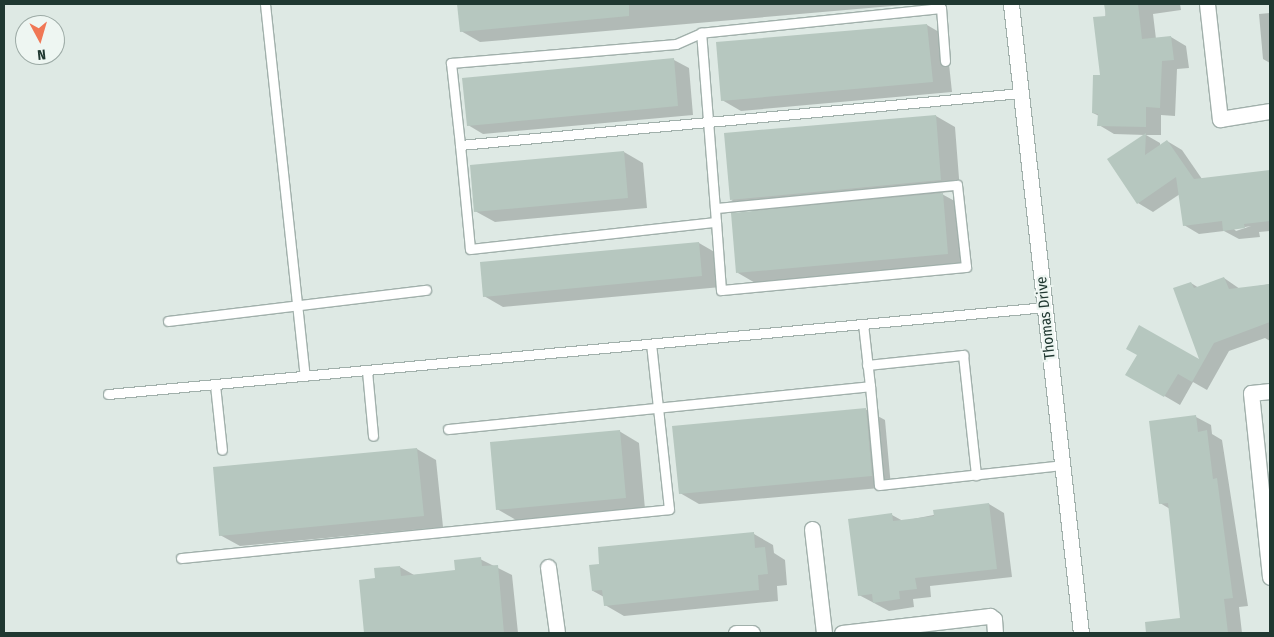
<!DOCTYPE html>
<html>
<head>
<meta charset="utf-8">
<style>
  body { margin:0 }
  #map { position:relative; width:1274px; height:637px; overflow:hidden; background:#dee9e4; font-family:"Fira Sans Condensed",sans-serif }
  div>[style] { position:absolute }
  .shadow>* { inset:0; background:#0003 }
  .building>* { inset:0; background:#b6c7bf }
  .roads { filter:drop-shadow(1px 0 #a1b0ab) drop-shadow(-1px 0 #a1b0ab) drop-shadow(0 1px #a1b0ab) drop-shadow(0 -1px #a1b0ab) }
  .service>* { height:9px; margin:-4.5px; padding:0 4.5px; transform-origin:4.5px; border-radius:4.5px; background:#fff }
  .minor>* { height:15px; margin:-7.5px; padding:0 7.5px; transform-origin:7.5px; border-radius:7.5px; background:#fff }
  .tertiary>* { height:15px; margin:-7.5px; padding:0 7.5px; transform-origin:7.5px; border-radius:7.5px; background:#fff }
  span { translate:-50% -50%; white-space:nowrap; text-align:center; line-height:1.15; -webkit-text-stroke:4.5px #eef6f2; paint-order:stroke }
  .street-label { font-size:15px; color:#203831 }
  .frame { position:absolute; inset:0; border:5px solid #203831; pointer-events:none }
  .north { position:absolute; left:15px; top:15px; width:50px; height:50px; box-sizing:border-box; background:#eef6f2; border:1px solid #9caaa5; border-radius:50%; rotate:174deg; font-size:14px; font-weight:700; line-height:20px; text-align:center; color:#203831 }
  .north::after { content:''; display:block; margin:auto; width:18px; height:22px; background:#f07755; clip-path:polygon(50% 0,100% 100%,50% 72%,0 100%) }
</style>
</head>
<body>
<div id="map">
  <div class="shadow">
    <div style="clip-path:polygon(458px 4px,915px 4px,480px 42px,461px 31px)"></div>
    <div style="clip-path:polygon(evenodd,1106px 4px,1180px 4px,1181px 10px,1153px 14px,1156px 39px,1171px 37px,1186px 46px,1189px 68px,1177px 69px,1175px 116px,1161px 115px,1161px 135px,1146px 135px,1160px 143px,1160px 146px,1167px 141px,1182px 150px,1202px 179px,1269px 171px,1270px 167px,1270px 231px,1259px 232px,1260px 237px,1239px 239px,1224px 231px,1199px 234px,1184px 225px,1180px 194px,1153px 212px,1138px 203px,1145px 135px,1114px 134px,1099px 125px,1099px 116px,1093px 113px,1102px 77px,1106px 4px,1251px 226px,1236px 231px,1234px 229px,1251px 226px)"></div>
    <div style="clip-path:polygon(1270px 13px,1270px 63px,1263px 59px,1259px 14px)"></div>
    <div style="clip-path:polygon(927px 25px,946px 36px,952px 92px,741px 111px,722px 100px)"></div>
    <div style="clip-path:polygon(674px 60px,689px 68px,693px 115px,483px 134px,468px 125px)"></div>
    <div style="clip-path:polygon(936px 116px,955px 127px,960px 191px,940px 193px,962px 205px,967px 265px,757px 284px,738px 273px,753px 212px,731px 200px)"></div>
    <div style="clip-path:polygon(624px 152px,643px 163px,647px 208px,495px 222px,475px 211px)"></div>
    <div style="clip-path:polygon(699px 243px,718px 254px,721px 287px,503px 307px,484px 296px)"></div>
    <div style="clip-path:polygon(1224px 278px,1240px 289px,1270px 284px,1270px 341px,1265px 338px,1229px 351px,1207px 390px,1193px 382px,1180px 405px,1127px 374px,1201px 362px,1191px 283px,1199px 288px)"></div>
    <div style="clip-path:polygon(865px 409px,885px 420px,891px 487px,699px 504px,680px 493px)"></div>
    <div style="clip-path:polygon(1196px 417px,1211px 425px,1212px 434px,1222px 440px,1248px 606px,1239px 607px,1242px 633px,1174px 633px,1172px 620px,1181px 619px,1170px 509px,1160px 503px)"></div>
    <div style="clip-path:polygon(619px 431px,639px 443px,645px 509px,516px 520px,497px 509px)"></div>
    <div style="clip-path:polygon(417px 449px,436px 460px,443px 527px,240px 546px,220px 535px)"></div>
    <div style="clip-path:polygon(989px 504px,1004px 513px,1012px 577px,930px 586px,931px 597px,913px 599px,914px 607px,889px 611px,859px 595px,892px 515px,903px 521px)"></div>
    <div style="clip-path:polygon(754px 534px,773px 545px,774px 553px,785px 560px,787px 585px,777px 586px,778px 601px,624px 616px,605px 605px,604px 597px,593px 591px,600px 565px)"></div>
    <div style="clip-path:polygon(480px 559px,512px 575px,518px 633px,366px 633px,360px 581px,376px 579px,400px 567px,414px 575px,457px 571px)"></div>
  </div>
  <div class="building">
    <div style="clip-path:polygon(457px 4px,629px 4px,629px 16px,460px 32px)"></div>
    <div style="clip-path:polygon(1104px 4px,1138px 4px,1142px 39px,1171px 36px,1174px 60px,1162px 61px,1160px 108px,1146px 107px,1146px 127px,1097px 126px,1098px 114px,1092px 113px,1093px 75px,1100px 75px,1093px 17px,1106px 16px)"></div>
    <div style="clip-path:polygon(927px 24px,933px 82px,721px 101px,716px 42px)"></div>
    <div style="clip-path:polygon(674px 58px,678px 106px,467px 126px,462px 78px)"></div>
    <div style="clip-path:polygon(936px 115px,941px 180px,730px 200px,724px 133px)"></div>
    <div style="clip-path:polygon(1146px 133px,1145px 155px,1167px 140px,1194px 179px,1270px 170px,1270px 221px,1244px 224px,1245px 228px,1223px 231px,1222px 221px,1183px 226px,1176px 177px,1137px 204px,1107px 159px)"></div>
    <div style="clip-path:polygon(624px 151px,628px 198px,474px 212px,470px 165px)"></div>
    <div style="clip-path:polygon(943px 193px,948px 254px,736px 273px,731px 213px)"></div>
    <div style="clip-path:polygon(699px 242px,702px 276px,483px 297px,480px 262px)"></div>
    <div style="clip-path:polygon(1224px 277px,1229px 289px,1270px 284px,1270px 322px,1214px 343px,1192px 382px,1178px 374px,1164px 397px,1125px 375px,1137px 355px,1126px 349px,1139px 325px,1199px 359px,1173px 288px,1191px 282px,1194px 288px)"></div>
    <div style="clip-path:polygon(866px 408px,872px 476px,679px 494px,672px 426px)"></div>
    <div style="clip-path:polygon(1196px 415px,1198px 432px,1207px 430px,1213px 479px,1217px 478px,1233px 598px,1224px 599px,1228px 633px,1146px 633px,1145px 622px,1180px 618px,1168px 503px,1159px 504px,1149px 421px)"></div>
    <div style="clip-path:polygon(620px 430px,626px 498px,496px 510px,490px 442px)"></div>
    <div style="clip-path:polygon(417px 448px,424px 516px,219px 536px,213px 467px)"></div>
    <div style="clip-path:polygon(989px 503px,997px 569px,915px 578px,917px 589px,899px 591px,900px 599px,873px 603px,872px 594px,858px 596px,848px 519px,892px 513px,893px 521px,934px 516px,933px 510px)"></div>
    <div style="clip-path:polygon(754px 532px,755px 548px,765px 547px,768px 574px,758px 575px,759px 590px,604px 606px,602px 590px,592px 591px,589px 565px,599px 564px,598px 547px)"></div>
    <div style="clip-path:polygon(481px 557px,482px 566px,498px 565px,504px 633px,364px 633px,359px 580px,375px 578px,374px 568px,400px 566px,401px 576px,455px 570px,454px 560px)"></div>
  </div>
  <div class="roads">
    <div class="service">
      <div style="left:265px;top:4px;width:374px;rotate:83.9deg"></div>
      <div style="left:945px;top:61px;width:53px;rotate:-94.3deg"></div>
      <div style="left:941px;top:8px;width:241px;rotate:174.1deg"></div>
      <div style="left:701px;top:33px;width:27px;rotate:156deg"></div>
      <div style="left:676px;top:44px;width:226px;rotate:175.2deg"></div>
      <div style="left:451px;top:63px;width:82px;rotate:83.7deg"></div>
      <div style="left:460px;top:145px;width:563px;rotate:-5.3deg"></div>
      <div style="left:460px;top:145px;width:104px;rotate:84.5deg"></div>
      <div style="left:470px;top:249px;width:247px;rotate:-6.3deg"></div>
      <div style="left:716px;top:222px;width:190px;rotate:-94.5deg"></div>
      <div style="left:716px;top:208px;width:242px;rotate:-5.5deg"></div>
      <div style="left:957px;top:185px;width:82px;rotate:83.7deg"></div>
      <div style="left:966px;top:267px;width:246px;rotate:174.6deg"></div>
      <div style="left:721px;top:290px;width:68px;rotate:-94.2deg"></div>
      <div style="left:168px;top:321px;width:260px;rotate:-6.9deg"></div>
      <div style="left:867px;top:365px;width:97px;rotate:-5.9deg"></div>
      <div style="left:963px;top:355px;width:121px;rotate:83.8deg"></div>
      <div style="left:367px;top:371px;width:65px;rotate:84.7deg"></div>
      <div style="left:215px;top:385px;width:65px;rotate:83.9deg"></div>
      <div style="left:870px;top:386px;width:99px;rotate:84.8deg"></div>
      <div style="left:879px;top:485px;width:184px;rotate:-6.2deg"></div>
      <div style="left:108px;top:394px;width:941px;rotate:-5.3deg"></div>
      <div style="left:448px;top:429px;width:424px;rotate:-5.8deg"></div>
      <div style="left:870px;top:386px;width:62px;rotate:-96.4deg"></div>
      <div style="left:181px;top:558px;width:490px;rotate:-5.7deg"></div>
      <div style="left:669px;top:509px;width:166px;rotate:-96.2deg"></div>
    </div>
    <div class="minor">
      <div style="left:1207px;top:4px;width:116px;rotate:83.6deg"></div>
      <div style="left:1220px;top:119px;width:51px;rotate:-9.1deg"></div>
      <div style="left:1270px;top:391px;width:19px;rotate:174deg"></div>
      <div style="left:1251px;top:393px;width:185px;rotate:84.1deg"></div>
      <div style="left:812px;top:529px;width:105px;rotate:83.4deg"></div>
      <div style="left:548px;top:567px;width:67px;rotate:82.2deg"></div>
      <div style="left:736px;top:633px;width:16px"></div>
      <div style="left:842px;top:633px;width:149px;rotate:-6.6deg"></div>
      <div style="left:990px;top:616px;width:5px;rotate:37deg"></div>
      <div style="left:994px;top:619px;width:13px;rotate:86deg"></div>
    </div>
    <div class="tertiary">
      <div style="left:1011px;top:4px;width:633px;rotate:83.65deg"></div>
    </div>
  </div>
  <div class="street-label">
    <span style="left:1046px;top:318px;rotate:-96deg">Thomas Drive</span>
  </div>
  <div class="frame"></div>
  <div class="north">N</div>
</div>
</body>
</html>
